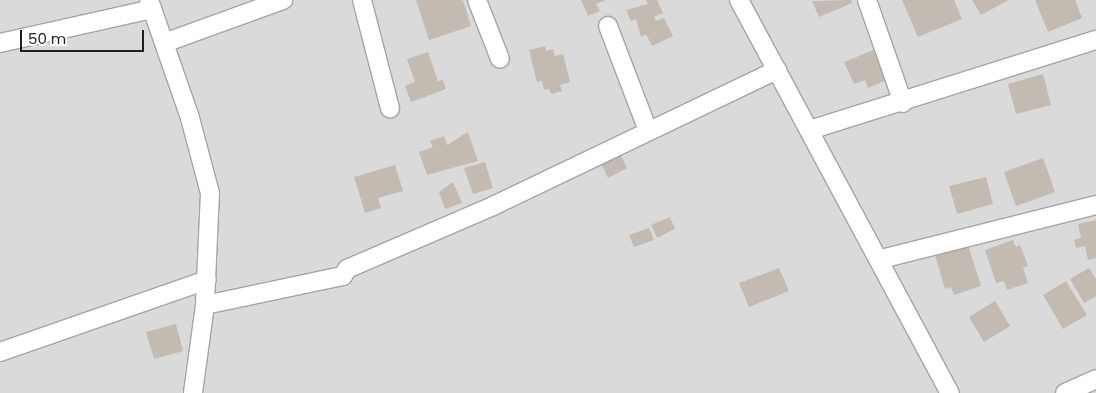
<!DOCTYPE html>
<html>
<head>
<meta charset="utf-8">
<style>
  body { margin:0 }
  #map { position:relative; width:1096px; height:393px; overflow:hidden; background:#eeeae3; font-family:Poppins,sans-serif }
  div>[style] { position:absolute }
  .residential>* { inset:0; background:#dbdada }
  .building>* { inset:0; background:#c3bab2 }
  .roads { filter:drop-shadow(1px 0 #a4a4a4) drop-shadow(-1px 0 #a4a4a4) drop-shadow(0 1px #a4a4a4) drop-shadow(0 -1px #a4a4a4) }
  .minor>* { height:18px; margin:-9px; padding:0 9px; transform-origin:9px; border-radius:9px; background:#fff }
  span { translate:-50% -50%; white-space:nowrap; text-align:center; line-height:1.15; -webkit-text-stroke:4px #fff; paint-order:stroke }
  .scale { position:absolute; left:20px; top:30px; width:124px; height:22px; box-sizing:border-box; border:2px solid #1d1d1d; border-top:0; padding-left:6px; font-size:15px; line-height:18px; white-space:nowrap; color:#1d1d1d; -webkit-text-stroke:4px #fff; paint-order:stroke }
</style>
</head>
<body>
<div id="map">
  <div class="residential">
    <div style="clip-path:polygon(0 0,1096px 0,1096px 393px,0 393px)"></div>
  </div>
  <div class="building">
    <div style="clip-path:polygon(416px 0,463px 0,471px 26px,429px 40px)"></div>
    <div style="clip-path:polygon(581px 0,606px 0,596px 4px,600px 11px,588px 16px)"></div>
    <div style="clip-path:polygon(646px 0,657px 0,663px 13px,654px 17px,656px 21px,664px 18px,673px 36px,652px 46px,646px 34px,641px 37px,636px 19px,631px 21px,626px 10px,648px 4px)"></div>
    <div style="clip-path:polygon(851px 0,852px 3px,819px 17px,812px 1px)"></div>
    <div style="clip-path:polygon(902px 0,954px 0,962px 19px,918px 37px)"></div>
    <div style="clip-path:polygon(972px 0,1009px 0,981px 15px)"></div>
    <div style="clip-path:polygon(1035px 0,1075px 0,1082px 18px,1048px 32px)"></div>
    <div style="clip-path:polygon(545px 46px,546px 51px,553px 49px,555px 56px,563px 54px,570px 82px,560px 85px,562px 91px,551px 94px,549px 89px,544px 90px,542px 81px,537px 82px,529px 50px)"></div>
    <div style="clip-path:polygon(878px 48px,891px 78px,868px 88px,865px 80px,854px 84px,844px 62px)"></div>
    <div style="clip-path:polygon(428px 52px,438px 81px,443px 80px,446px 89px,411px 102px,405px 86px,415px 82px,407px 59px)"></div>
    <div style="clip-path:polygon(1043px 74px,1051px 105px,1016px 114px,1008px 84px)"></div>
    <div style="clip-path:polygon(468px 132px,478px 161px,427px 175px,419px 152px,433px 147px,430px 141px,444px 136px,447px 145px)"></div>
    <div style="clip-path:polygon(619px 152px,627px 168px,608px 178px,600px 161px)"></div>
    <div style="clip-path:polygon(1043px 158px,1055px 192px,1016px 206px,1004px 172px)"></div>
    <div style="clip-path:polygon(485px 162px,493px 188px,473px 194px,464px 168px)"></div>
    <div style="clip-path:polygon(395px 165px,403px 191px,378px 198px,381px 208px,365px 213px,354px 177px)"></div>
    <div style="clip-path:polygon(986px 177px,993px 204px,957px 214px,949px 186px)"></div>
    <div style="clip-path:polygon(453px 182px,462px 203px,445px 209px,439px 192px)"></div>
    <div style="clip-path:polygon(670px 217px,675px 229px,657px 238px,651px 225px)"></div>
    <div style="clip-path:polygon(1096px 220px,1096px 258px,1088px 260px,1085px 246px,1076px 248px,1074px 240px,1081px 238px,1078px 224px)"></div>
    <div style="clip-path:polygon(649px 228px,654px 240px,634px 247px,629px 235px)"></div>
    <div style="clip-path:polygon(1013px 240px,1016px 247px,1020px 245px,1028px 266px,1023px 268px,1028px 283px,1007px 290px,1004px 281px,996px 283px,985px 250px)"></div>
    <div style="clip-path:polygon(968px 245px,981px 286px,954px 295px,951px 287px,945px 289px,935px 255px)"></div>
    <div style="clip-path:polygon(779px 268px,789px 291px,749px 307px,739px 283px)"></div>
    <div style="clip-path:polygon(1089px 268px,1096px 279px,1096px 296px,1084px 303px,1070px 279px)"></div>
    <div style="clip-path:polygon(1066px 281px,1087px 315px,1063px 329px,1043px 295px)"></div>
    <div style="clip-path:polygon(995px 301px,1010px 326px,984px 342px,969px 317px)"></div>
    <div style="clip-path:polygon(176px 324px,183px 351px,154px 359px,146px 332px)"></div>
  </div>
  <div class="roads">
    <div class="minor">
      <div style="left:149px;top:0;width:125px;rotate:70.8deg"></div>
      <div style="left:190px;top:118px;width:78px;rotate:75.1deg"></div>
      <div style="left:210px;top:193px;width:112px;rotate:92.6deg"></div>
      <div style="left:205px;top:305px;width:89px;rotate:97.8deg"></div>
      <div style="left:362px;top:0;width:112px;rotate:75.5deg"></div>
      <div style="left:477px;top:0;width:63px;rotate:68.7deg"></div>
      <div style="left:739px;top:0;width:446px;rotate:61.8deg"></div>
      <div style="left:867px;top:0;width:109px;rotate:70.7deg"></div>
      <div style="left:608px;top:26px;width:112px;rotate:69.1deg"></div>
      <div style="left:0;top:43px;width:156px;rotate:-12.6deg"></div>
      <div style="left:164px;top:43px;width:127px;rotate:-19.9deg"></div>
      <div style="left:810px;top:130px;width:300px;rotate:-17.5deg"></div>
      <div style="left:881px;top:259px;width:222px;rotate:-14.1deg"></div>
      <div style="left:205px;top:305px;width:141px;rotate:-11.9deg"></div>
      <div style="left:343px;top:276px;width:8px;rotate:-60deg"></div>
      <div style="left:347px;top:269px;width:159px;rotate:-23.3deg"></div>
      <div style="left:493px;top:206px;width:315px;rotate:-25.6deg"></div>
      <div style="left:0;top:352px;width:219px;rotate:-19.2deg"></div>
      <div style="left:1065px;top:393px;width:34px;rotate:-24deg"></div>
    </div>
  </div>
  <div class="scale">50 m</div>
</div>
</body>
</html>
